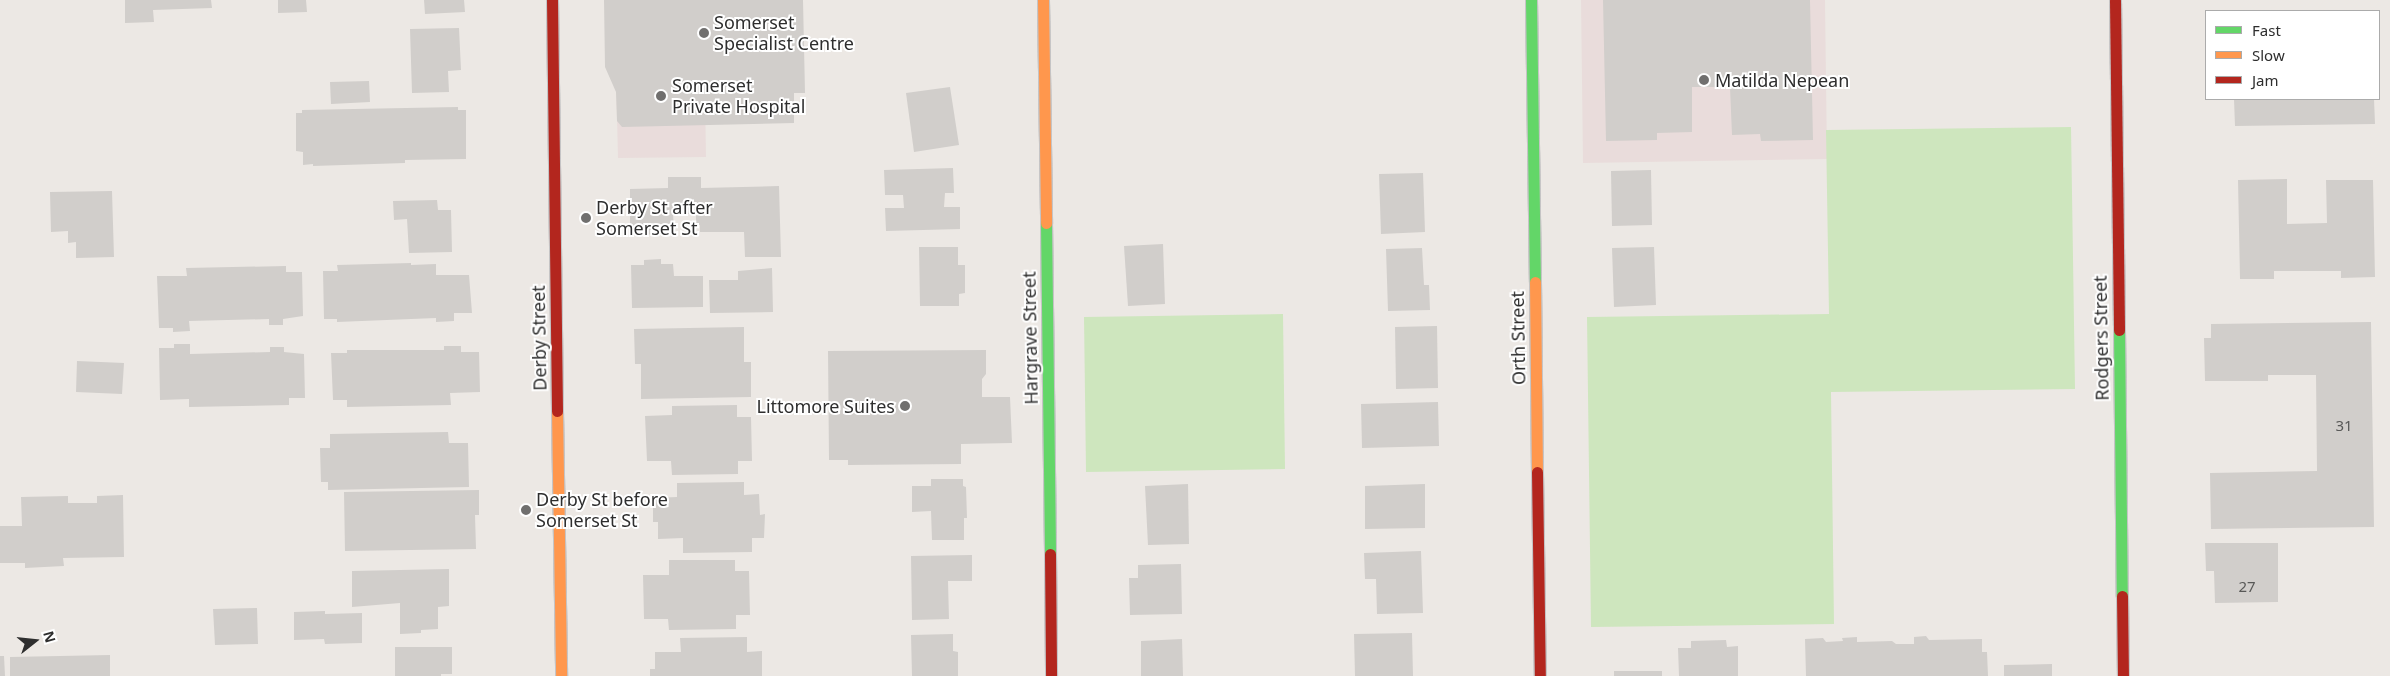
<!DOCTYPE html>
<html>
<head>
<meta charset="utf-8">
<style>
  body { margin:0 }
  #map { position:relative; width:2390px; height:676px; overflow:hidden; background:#ece8e4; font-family:"Noto Sans",sans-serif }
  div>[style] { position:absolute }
  .medical>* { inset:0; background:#e9dcdb }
  .green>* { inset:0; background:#cee6be }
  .building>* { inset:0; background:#d1cecb }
  .roads { filter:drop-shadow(1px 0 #c5c4c5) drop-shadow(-1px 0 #c5c4c5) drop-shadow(0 1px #c5c4c5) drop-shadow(0 -1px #c5c4c5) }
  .fast>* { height:11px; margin:-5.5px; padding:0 5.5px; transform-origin:5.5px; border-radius:5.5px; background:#63d668 }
  .slow>* { height:11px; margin:-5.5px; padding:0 5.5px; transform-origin:5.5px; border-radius:5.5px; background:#ff974d }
  .jam>* { height:11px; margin:-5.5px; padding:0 5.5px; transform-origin:5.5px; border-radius:5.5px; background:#b3261e }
  .dots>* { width:14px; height:14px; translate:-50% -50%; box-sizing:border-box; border:2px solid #fff; border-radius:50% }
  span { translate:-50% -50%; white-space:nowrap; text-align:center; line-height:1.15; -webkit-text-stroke:4px #fff; paint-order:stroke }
  .number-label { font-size:15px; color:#585857 }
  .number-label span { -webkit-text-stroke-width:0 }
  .poi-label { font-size:18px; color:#2e2e2e }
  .left { translate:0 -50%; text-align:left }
  .right { translate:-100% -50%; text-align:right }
  .street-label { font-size:18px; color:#2e2e2e }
  .legend { position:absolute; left:2205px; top:10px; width:175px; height:90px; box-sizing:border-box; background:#fff; border:1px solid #ababab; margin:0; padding:6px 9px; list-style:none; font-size:15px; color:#2e2e2e }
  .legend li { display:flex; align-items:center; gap:10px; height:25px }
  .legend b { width:25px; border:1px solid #ababab }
  .north { position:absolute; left:10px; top:616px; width:50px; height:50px; -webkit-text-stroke:4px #fff; paint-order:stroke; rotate:74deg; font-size:14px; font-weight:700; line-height:20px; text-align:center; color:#2e2e2e }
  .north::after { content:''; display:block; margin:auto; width:18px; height:22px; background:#2e2e2e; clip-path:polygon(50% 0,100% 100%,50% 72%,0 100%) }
</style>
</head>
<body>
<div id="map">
  <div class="medical">
    <div style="clip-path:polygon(1581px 0,1825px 0,1827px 159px,1583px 163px)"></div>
    <div style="clip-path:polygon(704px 33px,706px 157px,618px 158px,615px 35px)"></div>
  </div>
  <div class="green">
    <div style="clip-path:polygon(2071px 127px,2075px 389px,1831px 392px,1834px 624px,1591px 627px,1587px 317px,1829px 314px,1826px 130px)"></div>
    <div style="clip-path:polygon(1283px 314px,1285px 469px,1086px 472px,1084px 317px)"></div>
  </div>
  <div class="building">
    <div style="clip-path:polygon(125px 0,211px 0,212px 8px,153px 10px,154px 22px,125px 23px)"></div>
    <div style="clip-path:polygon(278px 0,306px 0,307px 12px,278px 13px)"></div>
    <div style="clip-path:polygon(424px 0,464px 0,465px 12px,425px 14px)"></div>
    <div style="clip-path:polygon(604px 0,803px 0,805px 93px,794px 93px,794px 123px,622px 127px,617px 121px,616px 92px,605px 67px)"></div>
    <div style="clip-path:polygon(1603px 0,1810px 0,1813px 140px,1761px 141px,1760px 134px,1732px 135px,1730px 87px,1692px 87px,1692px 132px,1657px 133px,1657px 140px,1606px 141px)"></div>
    <div style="clip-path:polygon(459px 28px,461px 70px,448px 71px,449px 92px,412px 93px,410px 29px)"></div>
    <div style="clip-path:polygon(369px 81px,370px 102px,331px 104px,330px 82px)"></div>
    <div style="clip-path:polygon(950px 87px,959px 145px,914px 152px,906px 93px)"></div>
    <div style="clip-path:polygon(2234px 99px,2374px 99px,2375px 124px,2235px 126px)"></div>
    <div style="clip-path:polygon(458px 107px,458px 110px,466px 110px,466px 159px,405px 160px,405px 163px,313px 166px,313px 164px,303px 165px,303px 152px,296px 151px,296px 113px,302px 113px,302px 110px)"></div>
    <div style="clip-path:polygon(953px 168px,954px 193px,945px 193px,944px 207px,960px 207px,960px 229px,886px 231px,885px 208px,904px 208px,903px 195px,885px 195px,884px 170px)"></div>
    <div style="clip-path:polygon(1651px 170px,1652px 225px,1612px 226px,1611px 171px)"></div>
    <div style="clip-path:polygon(1423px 173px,1425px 232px,1381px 234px,1379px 174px)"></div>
    <div style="clip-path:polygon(668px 177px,701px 177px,701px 188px,779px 186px,781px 257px,745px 257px,744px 232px,700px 232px,700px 225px,696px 225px,696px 214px,673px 214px,674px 229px,664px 230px,664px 234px,638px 235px,638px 231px,630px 231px,630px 189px,668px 188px)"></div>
    <div style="clip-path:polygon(2287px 179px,2287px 224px,2327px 223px,2326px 180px,2373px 180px,2375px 277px,2341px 278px,2341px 271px,2274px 271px,2274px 279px,2240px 279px,2238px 180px)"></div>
    <div style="clip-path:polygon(112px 191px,114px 257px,76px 258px,76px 242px,68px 243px,68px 231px,51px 232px,50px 192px)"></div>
    <div style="clip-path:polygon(437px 200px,438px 210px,451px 210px,452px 252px,409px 253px,407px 219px,394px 220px,393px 201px)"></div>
    <div style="clip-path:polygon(1163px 244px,1165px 304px,1128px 306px,1124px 246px)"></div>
    <div style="clip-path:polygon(919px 247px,958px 247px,958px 265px,965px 265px,965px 293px,959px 294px,959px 306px,920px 306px)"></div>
    <div style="clip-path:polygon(1654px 247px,1656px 305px,1614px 307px,1612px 248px)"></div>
    <div style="clip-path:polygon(1422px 248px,1424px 285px,1429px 285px,1430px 310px,1388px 311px,1386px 249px)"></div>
    <div style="clip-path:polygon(661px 259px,661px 264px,673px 264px,674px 276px,703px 276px,703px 307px,632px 308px,631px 265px,644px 265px,644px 260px)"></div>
    <div style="clip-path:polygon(411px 263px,411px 265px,436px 264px,436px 275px,469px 275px,472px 313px,454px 313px,454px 321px,436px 322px,436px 318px,337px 322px,337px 319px,324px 319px,323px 271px,338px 271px,337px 265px)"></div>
    <div style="clip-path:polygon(286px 266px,286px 272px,302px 272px,303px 316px,283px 319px,283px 325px,269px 325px,269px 319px,189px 321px,190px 331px,173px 332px,173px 328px,159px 328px,157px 276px,187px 276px,186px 268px)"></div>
    <div style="clip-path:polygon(772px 268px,773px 312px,710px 313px,709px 280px,738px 280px,738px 271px)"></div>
    <div style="clip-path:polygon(2371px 322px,2374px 527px,2211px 529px,2210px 473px,2317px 471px,2316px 375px,2268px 375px,2268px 381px,2205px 381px,2204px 338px,2211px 338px,2211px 324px)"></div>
    <div style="clip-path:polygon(1437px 326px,1438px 388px,1396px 389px,1395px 327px)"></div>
    <div style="clip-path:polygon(744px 327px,744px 362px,751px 362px,751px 397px,641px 399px,641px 364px,635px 364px,634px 329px)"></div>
    <div style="clip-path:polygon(174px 344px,190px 344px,190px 354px,270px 352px,270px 347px,284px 347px,284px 352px,304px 354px,305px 398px,289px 398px,289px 405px,189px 407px,189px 399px,160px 400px,159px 348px,174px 348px)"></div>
    <div style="clip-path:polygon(444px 346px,461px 346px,461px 352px,479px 352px,480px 392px,450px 393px,451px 405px,347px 407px,347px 400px,333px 400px,331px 353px,347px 353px,347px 350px,444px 350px)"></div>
    <div style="clip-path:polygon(986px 350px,986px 374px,982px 379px,982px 397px,1010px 397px,1012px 443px,961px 444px,961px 464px,848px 465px,848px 460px,829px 460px,828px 351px)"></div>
    <div style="clip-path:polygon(77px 361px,124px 363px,122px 394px,76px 392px)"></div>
    <div style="clip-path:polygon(1438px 402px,1439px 446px,1362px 448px,1361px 404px)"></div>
    <div style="clip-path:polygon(737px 405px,737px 417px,751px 417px,752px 461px,738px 461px,738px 474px,672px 475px,671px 461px,647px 461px,645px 416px,672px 415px,672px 406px)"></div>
    <div style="clip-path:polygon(448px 432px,449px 443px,468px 443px,469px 487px,328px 490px,328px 482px,321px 482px,320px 448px,330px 448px,330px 434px)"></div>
    <div style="clip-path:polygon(931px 479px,963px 479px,963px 486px,966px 487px,967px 518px,964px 518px,964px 540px,932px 540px,931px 511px,912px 512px,912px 486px,931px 486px)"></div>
    <div style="clip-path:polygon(744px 482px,744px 495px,759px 494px,760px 515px,765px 514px,764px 538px,752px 538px,752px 552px,683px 553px,683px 538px,658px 539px,658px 522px,653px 522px,653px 498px,677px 497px,677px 483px)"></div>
    <div style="clip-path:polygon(1188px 484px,1189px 544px,1148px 545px,1145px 486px)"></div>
    <div style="clip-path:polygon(1425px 484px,1425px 528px,1365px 529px,1365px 486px)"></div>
    <div style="clip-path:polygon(479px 490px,479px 515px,475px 515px,476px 549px,345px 551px,344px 492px)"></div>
    <div style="clip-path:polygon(123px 495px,124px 557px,63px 558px,64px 566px,25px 568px,25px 563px,0 563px,0 526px,22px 526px,21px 497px,68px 496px,68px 503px,97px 503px,97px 496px)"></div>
    <div style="clip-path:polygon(2205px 543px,2278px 543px,2278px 602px,2215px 603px,2214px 571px,2206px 571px)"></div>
    <div style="clip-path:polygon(1421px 551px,1423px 613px,1377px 614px,1376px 579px,1365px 579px,1364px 553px)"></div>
    <div style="clip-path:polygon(972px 555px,972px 581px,948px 581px,949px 619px,912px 620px,911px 556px)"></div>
    <div style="clip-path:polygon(669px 560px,735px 560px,735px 571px,749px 571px,750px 615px,736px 615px,736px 629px,669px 630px,668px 619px,644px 619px,643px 575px,669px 575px)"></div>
    <div style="clip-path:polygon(1181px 564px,1182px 614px,1130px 615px,1129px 578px,1138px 578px,1138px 565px)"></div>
    <div style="clip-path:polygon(449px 569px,449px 606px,438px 607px,438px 629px,421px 630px,421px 633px,400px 634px,400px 603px,352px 607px,352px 571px)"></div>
    <div style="clip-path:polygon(257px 608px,258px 644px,215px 645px,213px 609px)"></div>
    <div style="clip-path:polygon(325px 611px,325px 614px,362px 613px,362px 643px,325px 644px,324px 639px,294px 640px,294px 612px)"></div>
    <div style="clip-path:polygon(1412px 633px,1413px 676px,1355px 676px,1354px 634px)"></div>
    <div style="clip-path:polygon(953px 634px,953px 651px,958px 652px,958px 676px,912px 676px,911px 635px)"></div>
    <div style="clip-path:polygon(1926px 636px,1929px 640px,1982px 639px,1982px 652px,1987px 652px,1988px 676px,1806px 676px,1805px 639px,1823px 638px,1826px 642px,1843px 641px,1842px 638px,1857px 637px,1857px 642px,1892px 641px,1896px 644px,1914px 644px,1914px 637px)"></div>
    <div style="clip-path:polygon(747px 637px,747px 652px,762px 651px,762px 676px,650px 676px,650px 669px,655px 669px,655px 652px,681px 652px,680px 638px)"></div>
    <div style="clip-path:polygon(1182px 639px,1183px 676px,1141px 676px,1141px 641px)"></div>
    <div style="clip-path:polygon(1726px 640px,1727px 647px,1738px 646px,1738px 676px,1679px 676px,1678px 648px,1691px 648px,1691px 641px)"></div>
    <div style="clip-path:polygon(395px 647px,452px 647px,452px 674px,441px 674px,441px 676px,395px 676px)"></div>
    <div style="clip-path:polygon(110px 655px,110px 676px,10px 676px,10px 657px)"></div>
    <div style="clip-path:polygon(0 656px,4px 656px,5px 676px,0 676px)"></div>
    <div style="clip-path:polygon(2052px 664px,2052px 676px,2004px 676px,2004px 665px)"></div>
    <div style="clip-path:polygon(1614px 671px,1662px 671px,1662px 676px,1614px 676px)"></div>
  </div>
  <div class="roads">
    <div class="fast">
      <div style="left:1531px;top:0;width:282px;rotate:89.2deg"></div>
      <div style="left:1046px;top:223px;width:331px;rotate:89.3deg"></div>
      <div style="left:2119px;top:330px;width:266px;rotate:89.4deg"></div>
    </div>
    <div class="slow">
      <div style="left:1043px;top:0;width:223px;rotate:89.2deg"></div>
      <div style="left:1535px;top:282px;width:190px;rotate:89.4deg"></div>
      <div style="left:557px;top:411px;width:265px;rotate:89.1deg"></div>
    </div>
    <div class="jam">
      <div style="left:552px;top:0;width:411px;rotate:89.3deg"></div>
      <div style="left:2115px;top:0;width:330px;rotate:89.3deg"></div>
      <div style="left:1537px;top:472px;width:204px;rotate:89.2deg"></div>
      <div style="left:1050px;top:554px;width:122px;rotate:89.5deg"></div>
      <div style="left:2122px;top:596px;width:80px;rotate:89.3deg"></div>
    </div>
  </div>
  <div class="dots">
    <div style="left:704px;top:33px;background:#706f6e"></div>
    <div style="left:1704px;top:80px;background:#706f6e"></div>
    <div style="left:661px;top:96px;background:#706f6e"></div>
    <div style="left:586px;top:218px;background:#706f6e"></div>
    <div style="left:905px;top:406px;background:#706f6e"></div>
    <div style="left:526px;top:510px;background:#706f6e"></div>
  </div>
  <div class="number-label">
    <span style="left:2344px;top:426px">31</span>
    <span style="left:2247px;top:587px">27</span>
  </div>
  <div class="poi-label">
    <span class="left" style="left:714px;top:33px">Somerset<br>Specialist Centre</span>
    <span class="left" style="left:1715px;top:80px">Matilda Nepean</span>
    <span class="left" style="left:672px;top:96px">Somerset<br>Private Hospital</span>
    <span class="left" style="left:596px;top:218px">Derby St after<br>Somerset St</span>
    <span class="right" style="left:895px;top:406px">Littomore Suites</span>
    <span class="left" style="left:536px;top:510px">Derby St before<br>Somerset St</span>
  </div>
  <div class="street-label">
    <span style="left:539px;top:338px;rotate:-91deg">Derby Street</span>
    <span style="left:1030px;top:338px;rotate:-91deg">Hargrave Street</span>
    <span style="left:1518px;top:338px;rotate:-91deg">Orth Street</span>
    <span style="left:2101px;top:338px;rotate:-91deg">Rodgers Street</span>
  </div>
  <ul class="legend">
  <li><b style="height:6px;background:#63d668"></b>Fast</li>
  <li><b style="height:6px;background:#ff974d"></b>Slow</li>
  <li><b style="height:6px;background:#b3261e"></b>Jam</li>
  </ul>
  <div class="north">N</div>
</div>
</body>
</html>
